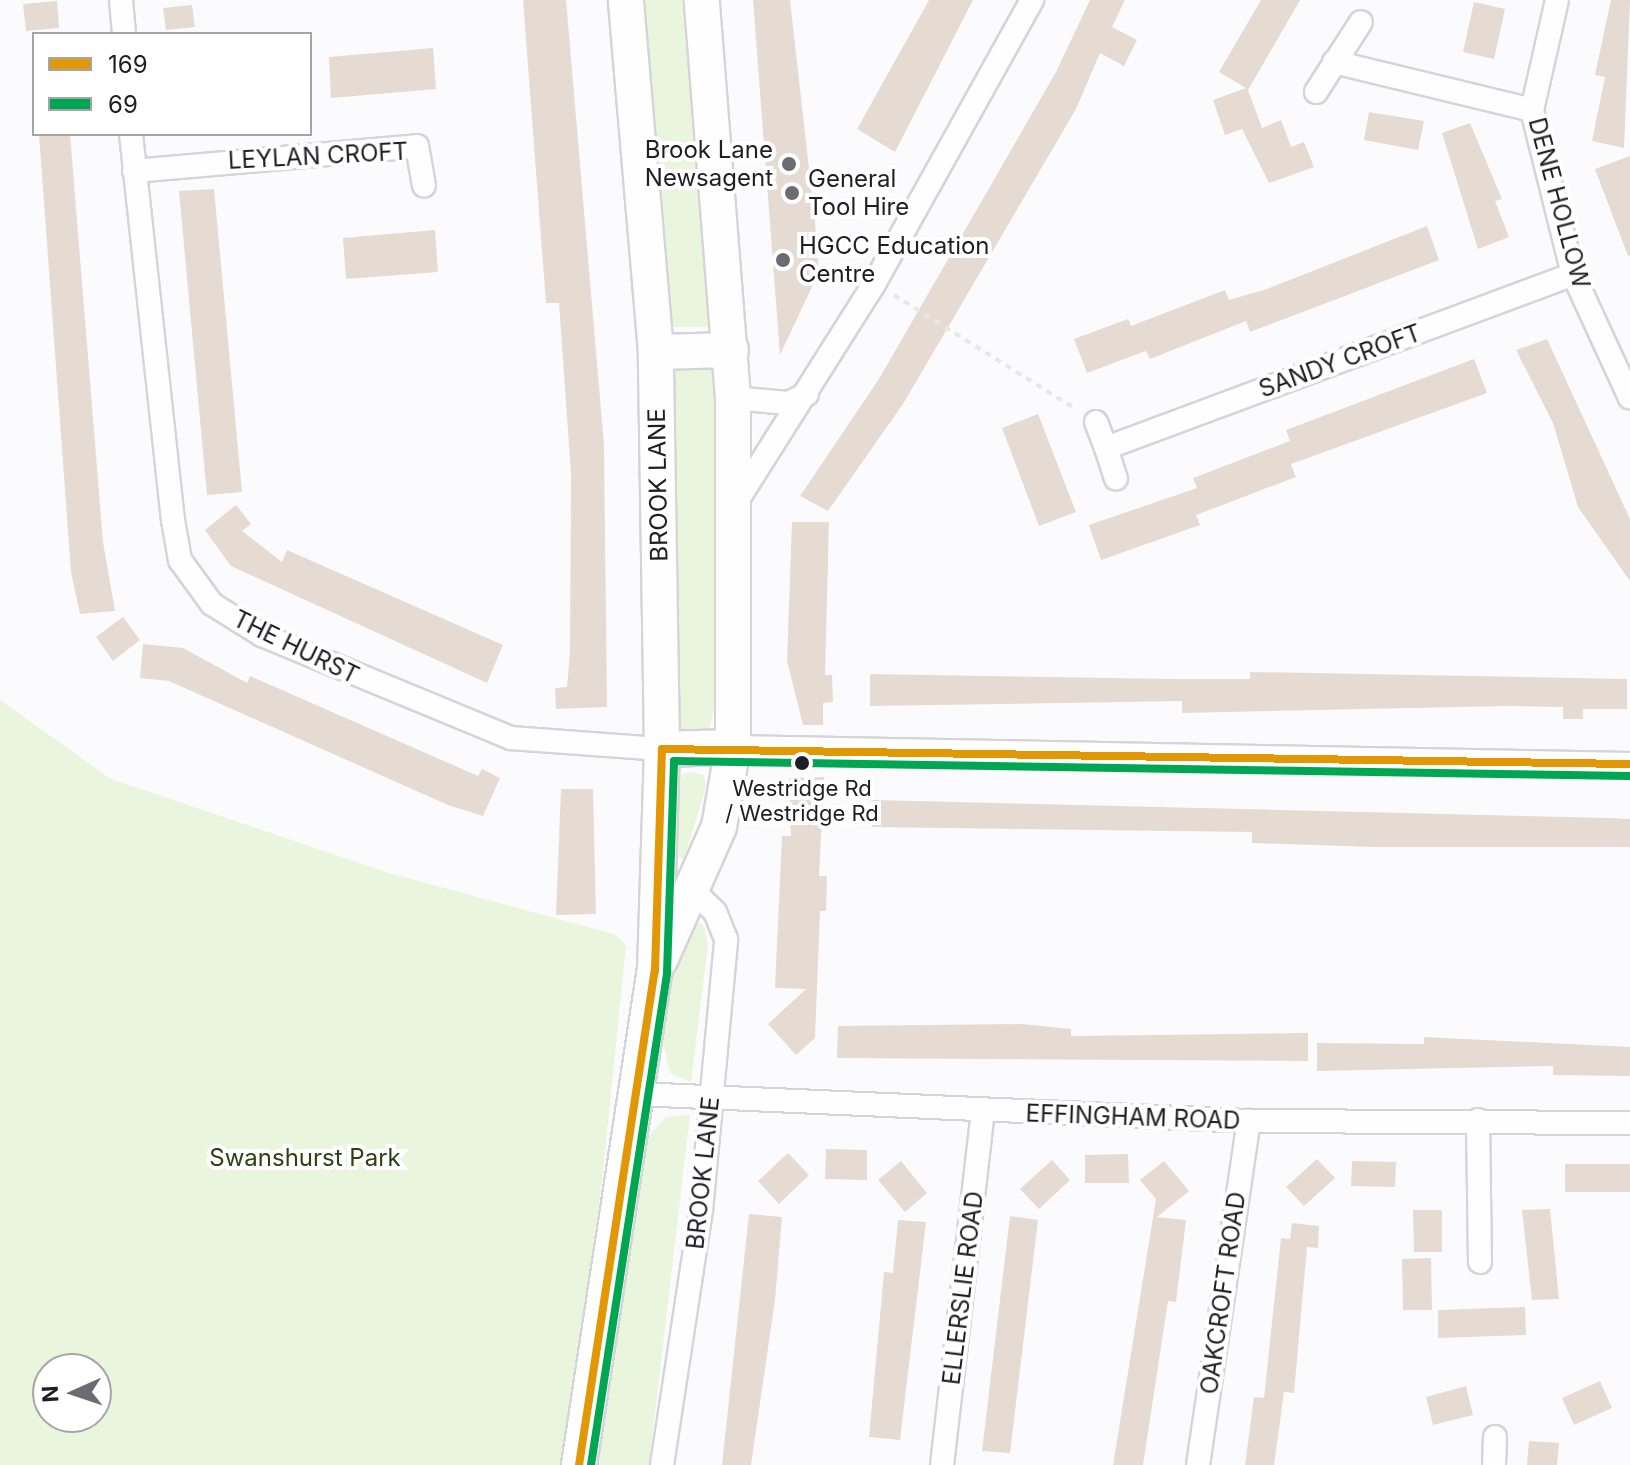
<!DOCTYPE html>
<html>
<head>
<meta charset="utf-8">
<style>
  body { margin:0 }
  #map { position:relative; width:1630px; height:1465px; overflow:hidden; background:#fbfbfd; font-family:Inter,sans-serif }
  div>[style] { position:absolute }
  .green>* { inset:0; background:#eaf5de }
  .building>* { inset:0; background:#e6dbd2 }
  .path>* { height:4px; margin-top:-2px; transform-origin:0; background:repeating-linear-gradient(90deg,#e7e7e8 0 6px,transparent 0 12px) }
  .roads { filter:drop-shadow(2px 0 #d5d5d9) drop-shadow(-2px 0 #d5d5d9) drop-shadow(0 2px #d5d5d9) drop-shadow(0 -2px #d5d5d9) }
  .street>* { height:22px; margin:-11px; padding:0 11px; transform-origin:11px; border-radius:11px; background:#fefeff }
  .primary>* { height:34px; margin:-17px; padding:0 17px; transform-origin:17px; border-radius:17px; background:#fefeff }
  .bus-1>* { height:8px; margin:-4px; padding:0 4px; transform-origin:4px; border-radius:4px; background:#e19804 }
  .bus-2>* { height:8px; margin:-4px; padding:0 4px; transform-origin:4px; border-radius:4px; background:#00a651 }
  .dots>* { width:22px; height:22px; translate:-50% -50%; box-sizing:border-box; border:4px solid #fff; border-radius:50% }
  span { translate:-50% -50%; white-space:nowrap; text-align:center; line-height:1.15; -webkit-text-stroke:8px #fff; paint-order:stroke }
  .bus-label { font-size:22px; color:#1f1e25 }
  .poi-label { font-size:24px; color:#1f1e25 }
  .right { translate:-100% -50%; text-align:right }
  .left { translate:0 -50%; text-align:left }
  .street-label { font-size:24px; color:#1f1e25 }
  .park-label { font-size:24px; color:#2f4013 }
  .legend { position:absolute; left:32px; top:32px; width:280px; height:104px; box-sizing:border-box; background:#fff; border:2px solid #a5a5a8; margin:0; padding:10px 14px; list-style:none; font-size:24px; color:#1f1e25 }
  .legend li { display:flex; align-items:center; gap:16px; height:40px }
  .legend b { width:40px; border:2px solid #a5a5a8 }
  .north { position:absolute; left:32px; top:1353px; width:80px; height:80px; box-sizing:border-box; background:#fff; border:2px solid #a5a5a8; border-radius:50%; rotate:267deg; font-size:22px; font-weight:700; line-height:32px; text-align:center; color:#1f1e25 }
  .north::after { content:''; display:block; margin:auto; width:28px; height:36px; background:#6c6b71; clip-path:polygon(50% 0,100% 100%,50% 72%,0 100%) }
</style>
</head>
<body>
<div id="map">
  <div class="green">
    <div style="clip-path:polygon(639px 0,682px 0,712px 327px,666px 327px)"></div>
    <div style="clip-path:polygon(715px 357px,717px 700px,709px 729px,689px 736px,674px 724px,670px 358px)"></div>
    <div style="clip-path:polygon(evenodd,0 700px,111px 779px,389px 873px,617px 935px,626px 946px,602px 1182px,562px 1465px,0 1465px,0 700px,48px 1369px,96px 1369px,96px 1417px,48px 1417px,48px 1369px)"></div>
    <div style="clip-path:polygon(692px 772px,704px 775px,706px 787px,684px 859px,672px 855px,672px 789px,680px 775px)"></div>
    <div style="clip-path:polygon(690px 917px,704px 926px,708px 945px,691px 1082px,670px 1073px,662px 1038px,680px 929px)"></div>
    <div style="clip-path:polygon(690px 1115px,649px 1465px,591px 1465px,643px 1142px,666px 1117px)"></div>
  </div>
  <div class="building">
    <div style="clip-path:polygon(523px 0,566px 0,604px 445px,607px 707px,556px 709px,555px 688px,567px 687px,570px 652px,571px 473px,559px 303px,546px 303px)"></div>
    <div style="clip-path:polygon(753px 0,790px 0,815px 222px,819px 272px,780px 355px)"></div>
    <div style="clip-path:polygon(929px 0,973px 0,895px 152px,857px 129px)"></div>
    <div style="clip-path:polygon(1090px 0,1125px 0,1112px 27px,1137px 40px,1124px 66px,1100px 53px,1076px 109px,903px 404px,828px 511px,800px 496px,879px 379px,1056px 72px)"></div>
    <div style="clip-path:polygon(1261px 0,1300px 0,1248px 90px,1262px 128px,1281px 120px,1291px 147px,1304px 142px,1314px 167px,1269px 183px,1242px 129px,1225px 135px,1213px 100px,1246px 88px,1219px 72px)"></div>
    <div style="clip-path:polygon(1611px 0,1630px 0,1624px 148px,1592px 141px,1605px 77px,1595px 75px)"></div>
    <div style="clip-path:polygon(57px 1px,59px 28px,26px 31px,23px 4px)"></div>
    <div style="clip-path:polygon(1474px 2px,1505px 9px,1494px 59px,1463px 52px)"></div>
    <div style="clip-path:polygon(192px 5px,195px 27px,166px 30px,163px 8px)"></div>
    <div style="clip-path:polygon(433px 48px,436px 89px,331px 98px,329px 57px)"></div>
    <div style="clip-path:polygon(1369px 112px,1424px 121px,1418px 150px,1364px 140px)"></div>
    <div style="clip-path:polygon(1470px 123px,1502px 199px,1495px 201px,1509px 237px,1478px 249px,1442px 133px)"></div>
    <div style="clip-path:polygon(39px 134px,70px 134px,103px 542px,115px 611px,80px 614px,71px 572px)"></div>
    <div style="clip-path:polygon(1630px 156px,1630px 255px,1628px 256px,1595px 169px)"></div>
    <div style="clip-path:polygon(214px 189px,242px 492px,207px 495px,179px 191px)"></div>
    <div style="clip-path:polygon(1427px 226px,1439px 260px,1250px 332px,1246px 321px,1150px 359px,1146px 351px,1087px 373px,1074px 339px,1128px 319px,1131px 326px,1225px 290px,1229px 300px,1267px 289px)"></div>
    <div style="clip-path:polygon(435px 230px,438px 272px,346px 279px,343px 238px)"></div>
    <div style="clip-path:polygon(1547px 339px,1630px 519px,1630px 581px,1578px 507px,1553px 423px,1516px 350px)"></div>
    <div style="clip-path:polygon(1474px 359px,1487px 393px,1291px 464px,1296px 477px,1196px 515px,1200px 525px,1101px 560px,1089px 525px,1197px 488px,1193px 478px,1290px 441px,1286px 430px)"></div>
    <div style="clip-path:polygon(1038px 414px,1076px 512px,1039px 526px,1002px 428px)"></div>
    <div style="clip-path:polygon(236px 505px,251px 524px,242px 531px,282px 562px,287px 550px,503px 645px,487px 683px,231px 566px,205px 530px)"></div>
    <div style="clip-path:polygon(792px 522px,829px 522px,825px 675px,832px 675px,833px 702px,823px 703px,823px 725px,803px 725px,787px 661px)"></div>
    <div style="clip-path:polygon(123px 617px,140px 640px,113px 661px,96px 637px)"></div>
    <div style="clip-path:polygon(143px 644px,183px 648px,247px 683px,250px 676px,478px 776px,482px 769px,500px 778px,483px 816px,448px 805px,169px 681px,140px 678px)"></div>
    <div style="clip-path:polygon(1250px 672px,1627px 679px,1627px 709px,1583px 709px,1583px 719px,1563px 719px,1563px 707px,1507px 706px,1182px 713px,1182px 701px,870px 706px,870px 674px,1176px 679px,1250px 679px)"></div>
    <div style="clip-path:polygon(824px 777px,819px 876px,827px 876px,826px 911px,820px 911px,815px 1038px,796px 1055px,768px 1024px,806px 989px,775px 988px,782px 836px,791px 836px,789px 778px)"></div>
    <div style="clip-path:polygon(561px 789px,593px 789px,596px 914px,556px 915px)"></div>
    <div style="clip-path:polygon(871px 800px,1609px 818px,1630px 819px,1630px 847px,1376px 847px,1252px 843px,1252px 832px,872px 827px)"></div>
    <div style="clip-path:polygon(1022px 1024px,1071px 1029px,1071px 1036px,1308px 1033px,1308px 1061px,837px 1058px,838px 1026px)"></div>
    <div style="clip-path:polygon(1424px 1037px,1630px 1047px,1630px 1076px,1553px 1075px,1553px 1066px,1317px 1071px,1317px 1043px,1424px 1044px)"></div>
    <div style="clip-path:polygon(826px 1149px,867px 1150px,867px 1180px,825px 1179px)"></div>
    <div style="clip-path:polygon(788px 1153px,809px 1175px,779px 1204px,758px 1181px)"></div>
    <div style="clip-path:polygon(1128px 1154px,1129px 1183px,1085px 1183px,1085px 1155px)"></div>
    <div style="clip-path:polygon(1317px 1159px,1335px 1178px,1304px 1206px,1286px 1187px)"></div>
    <div style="clip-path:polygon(1052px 1160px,1070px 1180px,1039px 1209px,1020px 1189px)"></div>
    <div style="clip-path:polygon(901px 1161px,927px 1193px,905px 1212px,878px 1180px)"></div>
    <div style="clip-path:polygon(1164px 1161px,1189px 1191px,1157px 1217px,1186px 1220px,1176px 1302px,1168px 1301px,1143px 1465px,1113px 1465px,1156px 1199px,1140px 1180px)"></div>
    <div style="clip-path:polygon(1352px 1161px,1396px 1162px,1395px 1187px,1351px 1186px)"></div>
    <div style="clip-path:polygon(1565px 1164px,1630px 1164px,1630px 1192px,1565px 1192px)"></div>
    <div style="clip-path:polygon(1550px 1209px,1559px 1299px,1532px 1300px,1522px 1210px)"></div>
    <div style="clip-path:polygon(1413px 1210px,1442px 1210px,1442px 1252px,1414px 1252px)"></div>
    <div style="clip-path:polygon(749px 1214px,782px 1217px,775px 1300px,751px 1465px,722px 1465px)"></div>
    <div style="clip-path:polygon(1010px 1216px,1038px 1220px,1010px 1453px,982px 1451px)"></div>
    <div style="clip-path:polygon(898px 1220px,926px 1222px,900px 1440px,869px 1437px,884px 1272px,893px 1273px)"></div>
    <div style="clip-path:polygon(1292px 1223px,1319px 1226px,1318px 1248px,1307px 1247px,1294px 1393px,1284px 1392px,1274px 1465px,1245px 1465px,1254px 1397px,1264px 1398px,1281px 1238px,1290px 1239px)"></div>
    <div style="clip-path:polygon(1431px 1258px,1432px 1310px,1403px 1310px,1402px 1259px)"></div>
    <div style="clip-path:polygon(1525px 1307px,1526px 1335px,1438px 1338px,1438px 1310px)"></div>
    <div style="clip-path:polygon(1600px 1381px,1612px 1408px,1574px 1425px,1562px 1398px)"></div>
    <div style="clip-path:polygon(1466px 1386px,1473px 1415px,1433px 1425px,1426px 1397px)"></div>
    <div style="clip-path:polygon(1529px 1441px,1559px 1443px,1557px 1465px,1527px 1465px)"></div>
  </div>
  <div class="path">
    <div style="left:894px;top:295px;width:216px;rotate:32.1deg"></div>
  </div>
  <div class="roads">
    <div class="street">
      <div style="left:121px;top:0;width:34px;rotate:85deg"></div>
      <div style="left:1557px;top:0;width:113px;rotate:102.8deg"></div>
      <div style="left:1532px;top:110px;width:169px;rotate:76deg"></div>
      <div style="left:1573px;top:274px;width:136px;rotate:65.3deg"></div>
      <div style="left:1334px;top:62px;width:204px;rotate:13.6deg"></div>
      <div style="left:1316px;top:92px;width:83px;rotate:-57.3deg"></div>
      <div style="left:131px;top:134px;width:388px;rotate:83.8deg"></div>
      <div style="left:173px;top:520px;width:41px;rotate:80.1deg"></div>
      <div style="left:180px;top:560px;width:54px;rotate:54deg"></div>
      <div style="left:212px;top:604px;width:59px;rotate:31.8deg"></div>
      <div style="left:262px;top:635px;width:269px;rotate:22.5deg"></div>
      <div style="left:511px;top:738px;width:151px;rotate:4.2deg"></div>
      <div style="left:134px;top:171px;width:284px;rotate:-5deg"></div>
      <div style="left:417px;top:146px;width:40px;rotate:80deg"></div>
      <div style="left:733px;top:398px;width:55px;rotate:5.2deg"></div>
      <div style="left:788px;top:403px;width:21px;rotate:-25deg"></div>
      <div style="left:1096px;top:422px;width:28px;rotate:69deg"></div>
      <div style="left:1106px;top:448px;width:498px;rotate:-20.4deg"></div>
      <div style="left:1106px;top:448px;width:32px;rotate:72deg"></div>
      <div style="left:735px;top:504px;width:260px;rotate:-57.7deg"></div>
      <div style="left:874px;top:284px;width:325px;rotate:-60.9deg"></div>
      <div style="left:733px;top:747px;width:897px;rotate:1.09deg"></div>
      <div style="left:637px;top:1094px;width:613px;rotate:2.53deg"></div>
      <div style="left:1249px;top:1121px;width:381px;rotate:0.3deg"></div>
      <div style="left:1478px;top:1120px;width:142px;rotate:89.2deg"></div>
      <div style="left:662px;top:1465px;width:257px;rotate:-81.3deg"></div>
      <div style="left:701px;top:1211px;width:273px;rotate:-84.7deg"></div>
      <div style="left:726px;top:939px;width:29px;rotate:-112deg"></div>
      <div style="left:715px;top:912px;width:32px;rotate:-136deg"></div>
      <div style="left:942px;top:1465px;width:355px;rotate:-83.4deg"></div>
      <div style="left:1198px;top:1465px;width:348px;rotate:-81.6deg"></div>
      <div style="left:1494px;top:1465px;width:28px;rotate:-88deg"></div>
    </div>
    <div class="primary">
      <div style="left:656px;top:352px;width:75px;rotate:-1.5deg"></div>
      <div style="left:662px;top:749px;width:71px;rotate:-1.6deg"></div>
      <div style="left:660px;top:960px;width:145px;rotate:-66.1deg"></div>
      <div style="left:719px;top:827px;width:81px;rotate:-80.1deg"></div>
      <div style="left:733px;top:747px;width:349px;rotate:-90deg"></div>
      <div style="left:733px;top:398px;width:399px;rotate:-94.5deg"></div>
      <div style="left:579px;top:1465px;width:500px;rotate:-81.3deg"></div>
      <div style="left:655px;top:971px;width:222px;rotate:-88.2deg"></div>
      <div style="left:662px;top:749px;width:397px;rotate:-90.9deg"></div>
      <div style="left:656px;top:352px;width:353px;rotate:-94.9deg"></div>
    </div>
  </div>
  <div class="bus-1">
    <div style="left:579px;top:1465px;width:500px;rotate:-81.3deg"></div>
    <div style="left:655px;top:971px;width:222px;rotate:-88.2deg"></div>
    <div style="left:662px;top:749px;width:968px;rotate:0.89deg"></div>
  </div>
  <div class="bus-2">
    <div style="left:591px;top:1465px;width:498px;rotate:-81.2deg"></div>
    <div style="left:667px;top:973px;width:212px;rotate:-88.1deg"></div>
    <div style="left:674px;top:761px;width:956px;rotate:0.9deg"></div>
  </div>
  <div class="dots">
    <div style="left:789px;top:164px;background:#6c6b71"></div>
    <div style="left:792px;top:193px;background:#6c6b71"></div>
    <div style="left:783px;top:260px;background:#6c6b71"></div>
    <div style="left:802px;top:763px;background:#1f1e25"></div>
  </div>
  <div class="bus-label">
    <span style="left:802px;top:801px">Westridge Rd<br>/ Westridge Rd</span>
  </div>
  <div class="poi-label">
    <span class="right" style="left:773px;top:164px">Brook Lane<br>Newsagent</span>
    <span class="left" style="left:808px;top:193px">General<br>Tool Hire</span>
    <span class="left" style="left:799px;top:260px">HGCC Education<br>Centre</span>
  </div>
  <div class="street-label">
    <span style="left:318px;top:156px;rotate:-3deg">LEYLAN CROFT</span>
    <span style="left:1559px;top:203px;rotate:75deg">DENE HOLLOW</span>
    <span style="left:1340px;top:361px;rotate:-20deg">SANDY CROFT</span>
    <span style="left:658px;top:485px;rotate:-91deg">BROOK LANE</span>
    <span style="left:296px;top:647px;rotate:26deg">THE HURST</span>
    <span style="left:1133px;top:1117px;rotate:2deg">EFFINGHAM ROAD</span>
    <span style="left:703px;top:1173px;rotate:-84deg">BROOK LANE</span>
    <span style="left:963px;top:1288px;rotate:-83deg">ELLERSLIE ROAD</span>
    <span style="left:1223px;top:1293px;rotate:-82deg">OAKCROFT ROAD</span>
  </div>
  <div class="park-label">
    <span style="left:305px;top:1158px">Swanshurst Park</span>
  </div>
  <ul class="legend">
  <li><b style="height:10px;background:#e19804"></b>169</li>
  <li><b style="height:10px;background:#00a651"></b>69</li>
  </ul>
  <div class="north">N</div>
</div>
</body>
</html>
